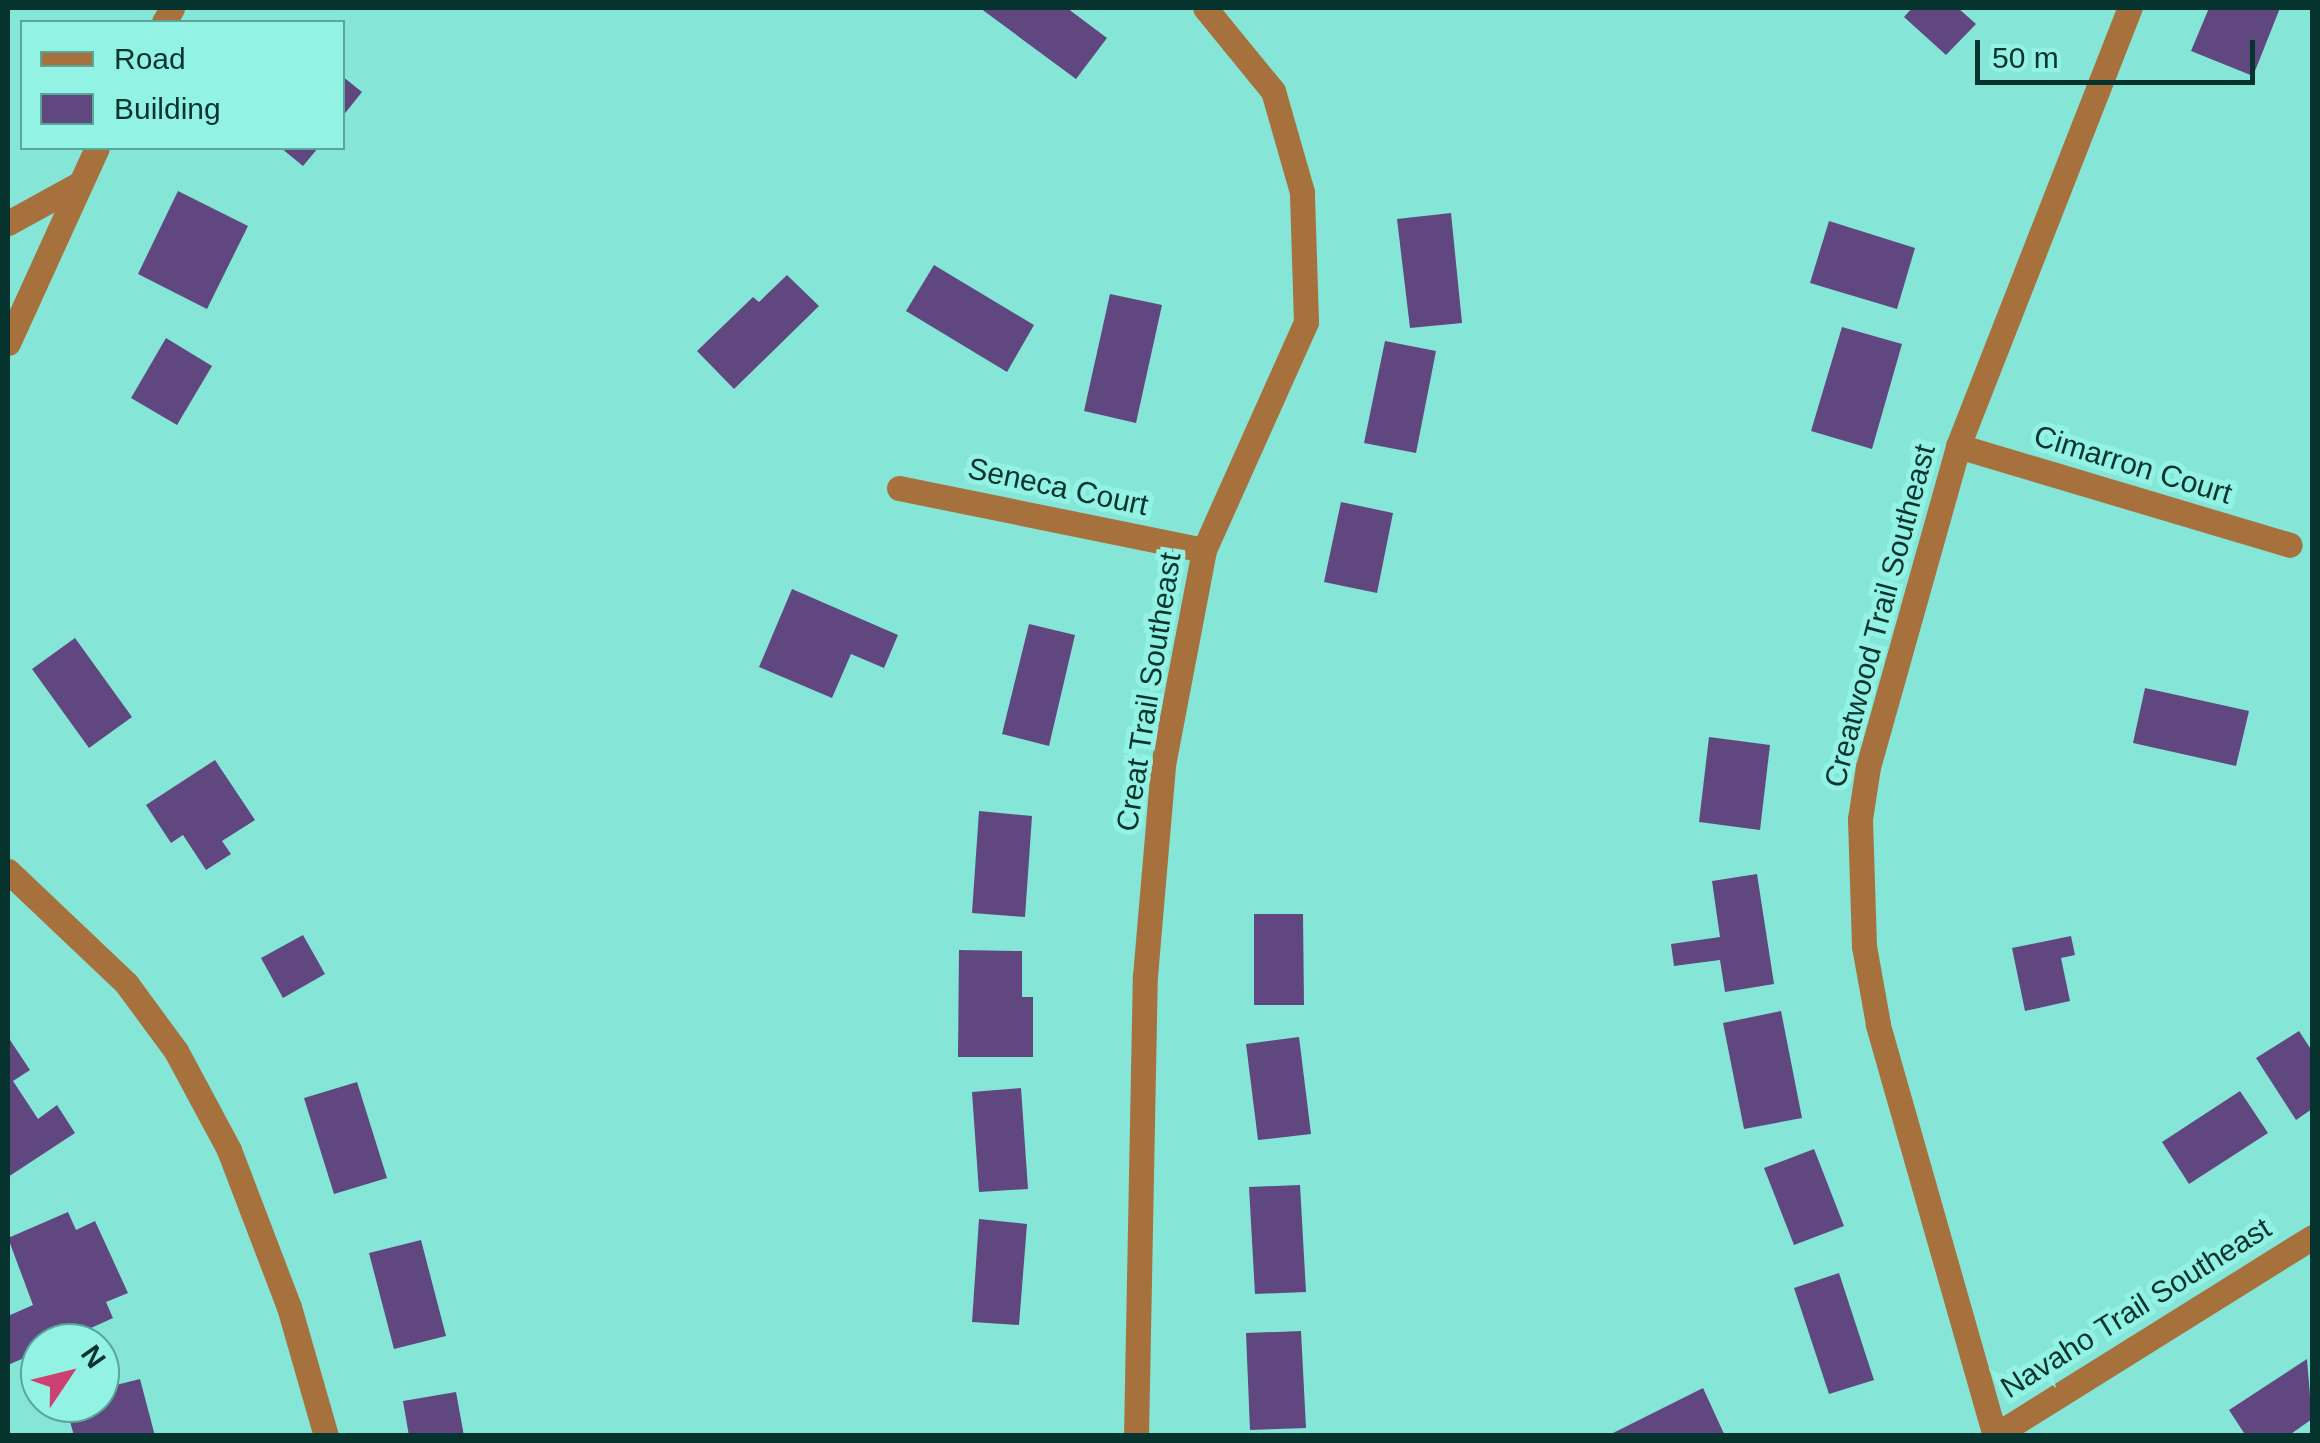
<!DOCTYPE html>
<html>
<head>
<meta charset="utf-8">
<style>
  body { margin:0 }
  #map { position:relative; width:2320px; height:1443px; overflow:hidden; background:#85e6d7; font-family:Arial,sans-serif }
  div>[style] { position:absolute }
  .building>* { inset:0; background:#604780 }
  .minor>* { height:25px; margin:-12.5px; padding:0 12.5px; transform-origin:12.5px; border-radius:12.5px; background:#a7713e }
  span { translate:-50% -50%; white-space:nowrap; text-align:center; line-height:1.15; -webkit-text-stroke:10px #92f3e4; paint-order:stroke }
  .street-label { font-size:30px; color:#06332d }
  .frame { position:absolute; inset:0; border:10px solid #06332d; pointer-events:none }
  .legend { position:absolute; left:20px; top:20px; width:325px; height:130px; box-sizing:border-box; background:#92f3e4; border:2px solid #5aa69b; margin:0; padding:12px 18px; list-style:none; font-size:30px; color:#06332d }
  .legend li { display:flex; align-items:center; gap:20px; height:50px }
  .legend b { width:50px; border:2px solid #5aa69b }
  .north { position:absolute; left:20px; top:1323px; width:100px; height:100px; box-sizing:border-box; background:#92f3e4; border:2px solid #5aa69b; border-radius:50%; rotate:55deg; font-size:28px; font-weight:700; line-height:40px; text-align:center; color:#06332d }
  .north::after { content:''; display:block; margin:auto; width:35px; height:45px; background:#cd4072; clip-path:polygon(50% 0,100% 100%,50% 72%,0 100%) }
  .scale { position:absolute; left:1975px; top:40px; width:280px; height:45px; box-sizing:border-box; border:5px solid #06332d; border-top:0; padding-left:12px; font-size:30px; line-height:35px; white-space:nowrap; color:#06332d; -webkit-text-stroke:8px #92f3e4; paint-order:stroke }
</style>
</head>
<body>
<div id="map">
  <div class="building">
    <div style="clip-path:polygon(980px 8px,1067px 8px,1107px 38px,1076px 79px)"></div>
    <div style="clip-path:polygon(1912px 8px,1958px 8px,1976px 24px,1946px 55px,1904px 17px)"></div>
    <div style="clip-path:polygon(2209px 8px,2280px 8px,2253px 76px,2191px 51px)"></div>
    <div style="clip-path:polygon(342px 76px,362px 92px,342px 117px)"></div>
    <div style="clip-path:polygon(281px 148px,318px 148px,303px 166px)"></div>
    <div style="clip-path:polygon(178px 191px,248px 226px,207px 309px,138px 274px)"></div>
    <div style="clip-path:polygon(1451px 213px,1462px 323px,1410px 328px,1397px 219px)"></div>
    <div style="clip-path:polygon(1829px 221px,1915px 248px,1897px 309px,1810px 283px)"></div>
    <div style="clip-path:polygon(934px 265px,1034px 325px,1007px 372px,906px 311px)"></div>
    <div style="clip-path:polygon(787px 275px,819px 306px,734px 389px,697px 351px,753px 297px,759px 302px)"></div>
    <div style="clip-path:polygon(1110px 294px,1162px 305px,1136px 423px,1084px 411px)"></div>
    <div style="clip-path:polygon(1842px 327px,1902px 344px,1872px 449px,1811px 431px)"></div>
    <div style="clip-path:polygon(166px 338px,212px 366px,177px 425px,131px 398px)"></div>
    <div style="clip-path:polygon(1385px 341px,1436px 351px,1416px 453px,1364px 443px)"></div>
    <div style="clip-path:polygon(1341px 502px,1393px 513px,1377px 593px,1324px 582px)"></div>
    <div style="clip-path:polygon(792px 589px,898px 635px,884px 668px,851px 654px,832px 698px,759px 667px)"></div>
    <div style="clip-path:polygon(1029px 624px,1075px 635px,1049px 746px,1002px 734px)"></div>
    <div style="clip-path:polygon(75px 638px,132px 717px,89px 748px,32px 669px)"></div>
    <div style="clip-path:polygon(2145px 688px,2249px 711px,2236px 766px,2133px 743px)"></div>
    <div style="clip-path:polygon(1709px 737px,1770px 745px,1760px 830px,1699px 822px)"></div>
    <div style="clip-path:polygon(215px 760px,255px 820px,222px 841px,231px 854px,206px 870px,183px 835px,171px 843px,146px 805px)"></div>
    <div style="clip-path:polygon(979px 811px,1032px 816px,1025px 917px,972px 913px)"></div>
    <div style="clip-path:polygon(1757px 874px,1774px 984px,1725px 992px,1720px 960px,1674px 966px,1671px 944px,1720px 937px,1712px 881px)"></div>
    <div style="clip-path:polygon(1254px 914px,1303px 914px,1304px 1005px,1254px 1005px)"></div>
    <div style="clip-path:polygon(303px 935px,325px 974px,283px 998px,261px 958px)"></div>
    <div style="clip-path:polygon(2071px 936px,2075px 955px,2061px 958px,2070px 1001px,2025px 1011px,2012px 948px)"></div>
    <div style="clip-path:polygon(959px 950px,1022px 951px,1022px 997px,1033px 997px,1033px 1057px,958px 1057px)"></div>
    <div style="clip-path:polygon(1781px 1011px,1802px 1118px,1744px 1129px,1723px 1023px)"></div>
    <div style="clip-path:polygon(2299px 1031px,2312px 1051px,2312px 1109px,2296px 1120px,2256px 1058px)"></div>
    <div style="clip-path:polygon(8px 1037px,30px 1070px,13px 1081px,38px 1119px,57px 1105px,75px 1133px,8px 1177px)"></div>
    <div style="clip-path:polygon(1299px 1037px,1311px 1134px,1258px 1140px,1246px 1044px)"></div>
    <div style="clip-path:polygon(357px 1082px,387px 1178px,334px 1194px,304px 1098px)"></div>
    <div style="clip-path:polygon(1021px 1088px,1028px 1189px,979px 1192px,972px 1092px)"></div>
    <div style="clip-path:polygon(2240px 1091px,2268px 1133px,2189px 1184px,2162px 1142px)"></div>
    <div style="clip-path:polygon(1814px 1149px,1844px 1226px,1794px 1245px,1764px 1168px)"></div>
    <div style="clip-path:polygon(1300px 1185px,1306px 1292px,1255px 1294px,1249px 1187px)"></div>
    <div style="clip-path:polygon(68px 1212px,76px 1230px,95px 1221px,128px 1293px,106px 1302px,113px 1318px,58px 1343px,40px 1343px,40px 1351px,8px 1365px,8px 1316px,33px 1305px,8px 1238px)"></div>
    <div style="clip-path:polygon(979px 1219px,1027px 1224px,1019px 1325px,972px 1322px)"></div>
    <div style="clip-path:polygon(421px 1240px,446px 1336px,394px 1349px,369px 1253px)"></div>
    <div style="clip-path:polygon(1839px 1273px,1874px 1380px,1829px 1394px,1794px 1288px)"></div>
    <div style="clip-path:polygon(1301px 1331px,1306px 1428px,1250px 1430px,1246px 1333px)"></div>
    <div style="clip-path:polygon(2307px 1359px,2312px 1419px,2288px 1436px,2246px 1436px,2229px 1410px)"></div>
    <div style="clip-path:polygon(140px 1379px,155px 1436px,74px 1436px,65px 1403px,100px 1403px,100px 1389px)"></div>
    <div style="clip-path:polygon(1703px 1388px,1725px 1436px,1607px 1436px)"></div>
    <div style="clip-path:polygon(456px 1392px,464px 1436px,409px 1436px,403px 1401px)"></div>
  </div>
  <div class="minor">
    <div style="left:164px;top:22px;width:16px;rotate:-60deg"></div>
    <div style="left:8px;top:223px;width:79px;rotate:-28.8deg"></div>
    <div style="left:8px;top:343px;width:214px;rotate:-65.5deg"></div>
    <div style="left:1958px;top:446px;width:346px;rotate:16.6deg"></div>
    <div style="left:899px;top:488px;width:311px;rotate:11.5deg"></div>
    <div style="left:8px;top:871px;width:163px;rotate:43.5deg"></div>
    <div style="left:126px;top:983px;width:84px;rotate:53.7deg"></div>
    <div style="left:176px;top:1051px;width:112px;rotate:61.8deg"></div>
    <div style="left:229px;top:1150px;width:168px;rotate:69.1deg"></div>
    <div style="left:289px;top:1307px;width:134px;rotate:74deg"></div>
    <div style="left:1136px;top:1436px;width:460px;rotate:-88.9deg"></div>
    <div style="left:1145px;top:976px;width:212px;rotate:-85.1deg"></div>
    <div style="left:1163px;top:765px;width:219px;rotate:-79.2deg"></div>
    <div style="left:1204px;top:550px;width:250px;rotate:-65.9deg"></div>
    <div style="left:1306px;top:322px;width:130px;rotate:-91.8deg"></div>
    <div style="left:1302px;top:192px;width:105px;rotate:-106deg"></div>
    <div style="left:1273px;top:91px;width:107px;rotate:-129.3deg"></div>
    <div style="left:1994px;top:1436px;width:375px;rotate:-32deg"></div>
    <div style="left:1995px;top:1436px;width:428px;rotate:-105.9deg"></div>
    <div style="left:1878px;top:1024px;width:79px;rotate:-100.2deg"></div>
    <div style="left:1864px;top:946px;width:127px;rotate:-91.8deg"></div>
    <div style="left:1860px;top:819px;width:53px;rotate:-81.3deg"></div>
    <div style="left:1868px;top:767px;width:333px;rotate:-74.3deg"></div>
    <div style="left:1958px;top:446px;width:471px;rotate:-68.6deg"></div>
  </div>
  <div class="street-label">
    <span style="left:2133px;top:465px;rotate:17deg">Cimarron Court</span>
    <span style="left:1058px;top:487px;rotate:12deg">Seneca Court</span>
    <span style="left:1880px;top:616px;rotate:-75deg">Creatwood Trail Southeast</span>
    <span style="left:1149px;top:692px;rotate:-81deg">Creat Trail Southeast</span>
    <span style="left:2136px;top:1308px;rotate:-32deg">Navaho Trail Southeast</span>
  </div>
  <div class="frame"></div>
  <ul class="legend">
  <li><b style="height:12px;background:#a7713e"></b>Road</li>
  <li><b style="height:28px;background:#604780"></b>Building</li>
  </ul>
  <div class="north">N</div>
  <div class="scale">50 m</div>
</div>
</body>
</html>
